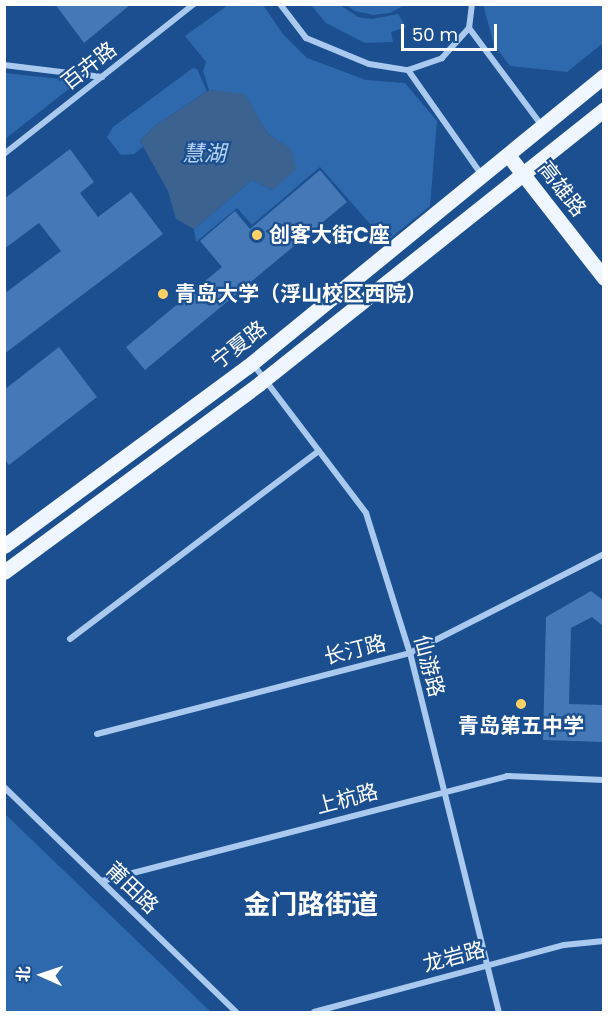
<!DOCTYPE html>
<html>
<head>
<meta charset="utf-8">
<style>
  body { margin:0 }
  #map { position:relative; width:608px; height:1017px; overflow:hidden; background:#1b4f8f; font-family:Poppins,"Noto Sans SC",sans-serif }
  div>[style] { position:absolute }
  .green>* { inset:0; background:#2e69ad }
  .water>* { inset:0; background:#3c6290 }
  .building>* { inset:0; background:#4478b7 }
  .minor>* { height:6px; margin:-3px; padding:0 3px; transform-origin:3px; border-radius:3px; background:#a9c9ee }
  .primary>* { height:15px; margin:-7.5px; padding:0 7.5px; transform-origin:7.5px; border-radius:7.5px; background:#f0f6ff }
  .dots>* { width:16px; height:16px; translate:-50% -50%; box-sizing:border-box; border:3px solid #1b4f8f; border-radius:50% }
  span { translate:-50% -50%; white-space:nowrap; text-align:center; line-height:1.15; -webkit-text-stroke:4.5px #1b4f8f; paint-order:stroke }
  .street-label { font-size:21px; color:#fff }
  .poi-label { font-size:21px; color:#fff; font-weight:700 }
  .left { translate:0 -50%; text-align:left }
  .water-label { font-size:22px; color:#b5d3f5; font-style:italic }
  .district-label { font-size:27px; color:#fff; font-weight:700 }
  .frame { position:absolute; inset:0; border:6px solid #fff; pointer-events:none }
  .north { position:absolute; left:12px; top:945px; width:60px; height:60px; -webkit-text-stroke:4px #1b4f8f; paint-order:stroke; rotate:273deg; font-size:16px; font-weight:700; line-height:24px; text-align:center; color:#fff }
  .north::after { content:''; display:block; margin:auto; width:21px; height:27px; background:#fff; clip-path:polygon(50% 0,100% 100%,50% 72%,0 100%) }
  .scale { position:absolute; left:401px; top:24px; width:96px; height:27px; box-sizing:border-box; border:3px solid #fff; border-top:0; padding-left:8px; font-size:18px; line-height:21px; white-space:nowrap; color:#fff; -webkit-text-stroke:4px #1b4f8f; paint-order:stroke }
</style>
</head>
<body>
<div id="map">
  <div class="green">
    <div style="clip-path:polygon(483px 4px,603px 5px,603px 43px,567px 72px,510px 66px,494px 45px)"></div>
    <div style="clip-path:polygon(228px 5px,263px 5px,283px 34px,307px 58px,366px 80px,405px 83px,437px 121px,430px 206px,386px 242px,320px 167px,252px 225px,237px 208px,196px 242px,194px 229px,252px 180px,273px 190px,290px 149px,268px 134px,245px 95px,209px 90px,203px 71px,206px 62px,185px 36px)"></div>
    <div style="clip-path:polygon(311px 5px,340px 5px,358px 17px,372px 19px,398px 14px,406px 27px,391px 32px,393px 42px,365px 43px,326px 23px)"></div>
    <div style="clip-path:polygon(346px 5px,405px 4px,405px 5px,390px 13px,373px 15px,355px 11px)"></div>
    <div style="clip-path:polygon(193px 68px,197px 69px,207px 91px,155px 126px,140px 141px,143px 147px,134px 154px,121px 155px,107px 137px,113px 127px)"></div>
    <div style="clip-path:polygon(5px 73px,79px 81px,5px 139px)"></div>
    <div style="clip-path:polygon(5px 814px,211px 1012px,5px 1012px)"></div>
  </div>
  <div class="water">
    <div style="clip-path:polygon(209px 90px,245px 94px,268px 134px,291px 149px,296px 169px,273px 190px,252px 180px,194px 229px,176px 219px,168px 191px,140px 141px,155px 126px)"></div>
  </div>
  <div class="building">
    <div style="clip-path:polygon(55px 4px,131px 4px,84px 43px)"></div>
    <div style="clip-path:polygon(70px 149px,94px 182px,80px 193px,98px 217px,131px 192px,163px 234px,4px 354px,4px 294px,61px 251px,39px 223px,4px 249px,4px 199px)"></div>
    <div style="clip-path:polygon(320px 170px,347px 202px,145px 370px,126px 347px,222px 267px,200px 241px,235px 211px,250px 229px)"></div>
    <div style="clip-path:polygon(59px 347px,97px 397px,9px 465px,4px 459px,4px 390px)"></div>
    <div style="clip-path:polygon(591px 591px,603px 600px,603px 626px,592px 617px,571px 628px,569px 704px,603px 705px,603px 742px,543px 740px,546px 617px)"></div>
  </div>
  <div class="minor">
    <div style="left:280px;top:4px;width:43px;rotate:52.6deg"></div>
    <div style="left:306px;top:38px;width:68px;rotate:22.4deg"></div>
    <div style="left:369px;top:64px;width:39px;rotate:9deg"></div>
    <div style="left:408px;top:70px;width:127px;rotate:54.9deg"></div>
    <div style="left:472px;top:4px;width:24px;rotate:97deg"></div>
    <div style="left:469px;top:28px;width:122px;rotate:53.3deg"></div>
    <div style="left:4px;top:65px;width:99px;rotate:7deg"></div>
    <div style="left:408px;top:70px;width:36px;rotate:-19deg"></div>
    <div style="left:442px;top:58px;width:40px;rotate:-48deg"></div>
    <div style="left:4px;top:154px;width:242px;rotate:-38.3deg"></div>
    <div style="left:253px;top:364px;width:187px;rotate:52.8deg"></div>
    <div style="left:366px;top:513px;width:147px;rotate:72.6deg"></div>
    <div style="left:410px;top:653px;width:370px;rotate:76.1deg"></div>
    <div style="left:70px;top:639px;width:312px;rotate:-37.1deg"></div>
    <div style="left:97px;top:734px;width:323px;rotate:-14.5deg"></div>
    <div style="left:410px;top:653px;width:218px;rotate:-27deg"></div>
    <div style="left:4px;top:787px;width:323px;rotate:44.1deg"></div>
    <div style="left:102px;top:881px;width:418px;rotate:-14.5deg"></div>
    <div style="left:507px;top:776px;width:97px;rotate:2.4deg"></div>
    <div style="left:314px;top:1012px;width:259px;rotate:-15deg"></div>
    <div style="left:564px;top:945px;width:40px;rotate:-5.7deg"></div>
  </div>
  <div class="primary">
    <div style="left:508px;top:155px;width:156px;rotate:52deg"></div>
    <div style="left:4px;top:546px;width:302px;rotate:-36.4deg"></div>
    <div style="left:247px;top:367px;width:461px;rotate:-39.2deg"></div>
    <div style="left:4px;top:572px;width:318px;rotate:-36.4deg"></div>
    <div style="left:260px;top:383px;width:440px;rotate:-38.5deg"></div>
  </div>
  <div class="dots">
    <div style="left:257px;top:235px;background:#ffd166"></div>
    <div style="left:163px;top:294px;background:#ffd166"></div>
    <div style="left:521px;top:704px;background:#ffd166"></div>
  </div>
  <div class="street-label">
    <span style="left:89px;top:66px;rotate:-38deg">百卉路</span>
    <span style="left:562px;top:189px;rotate:52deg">高雄路</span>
    <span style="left:239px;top:345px;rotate:-38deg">宁夏路</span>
    <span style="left:355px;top:650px;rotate:-14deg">长汀路</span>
    <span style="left:429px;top:666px;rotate:75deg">仙游路</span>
    <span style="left:347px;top:799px;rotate:-15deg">上杭路</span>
    <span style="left:132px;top:888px;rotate:44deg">莆田路</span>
    <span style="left:454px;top:957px;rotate:-15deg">龙岩路</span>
  </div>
  <div class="poi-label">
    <span class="left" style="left:269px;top:235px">创客大街C座</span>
    <span class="left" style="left:175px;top:294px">青岛大学（浮山校区西院）</span>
    <span style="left:521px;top:726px">青岛第五中学</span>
  </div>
  <div class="water-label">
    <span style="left:204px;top:154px">慧湖</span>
  </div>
  <div class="district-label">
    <span style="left:311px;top:905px">金门路街道</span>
  </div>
  <div class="frame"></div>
  <div class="north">北</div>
  <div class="scale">50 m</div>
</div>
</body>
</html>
